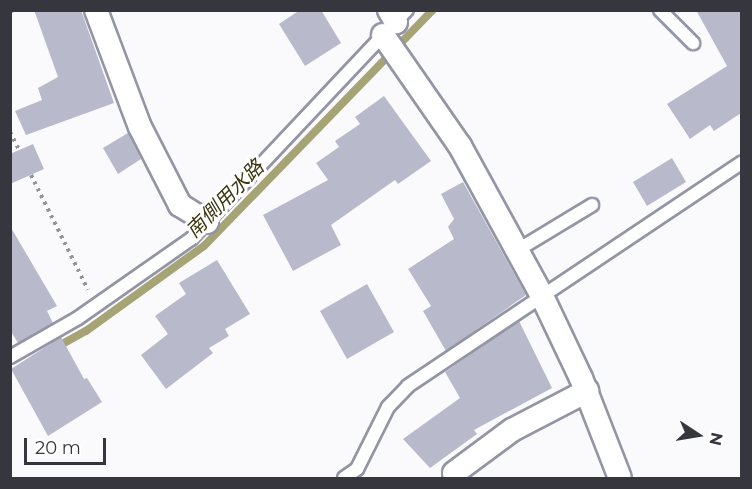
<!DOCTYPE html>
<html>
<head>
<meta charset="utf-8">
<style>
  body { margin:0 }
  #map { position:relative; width:752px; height:489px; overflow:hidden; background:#fafafd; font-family:Montserrat,"Noto Sans JP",sans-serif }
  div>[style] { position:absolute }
  .stream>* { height:8px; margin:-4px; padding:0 4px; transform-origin:4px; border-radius:4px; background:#a6a375 }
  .building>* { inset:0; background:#b8bacb }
  .path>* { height:4px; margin-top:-2px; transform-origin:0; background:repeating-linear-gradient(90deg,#939398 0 3px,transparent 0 7.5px) }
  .roads { filter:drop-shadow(2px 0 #9395a5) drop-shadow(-2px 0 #9395a5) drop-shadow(0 2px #9395a5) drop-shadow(0 -2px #9395a5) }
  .service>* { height:12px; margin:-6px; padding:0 6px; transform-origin:6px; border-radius:6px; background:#fff }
  .minor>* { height:22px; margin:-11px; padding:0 11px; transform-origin:11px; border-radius:11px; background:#fff }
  span { translate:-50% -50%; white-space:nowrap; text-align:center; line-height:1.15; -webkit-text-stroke:6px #fff; paint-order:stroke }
  .water-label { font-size:20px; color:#3a3711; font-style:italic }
  .frame { position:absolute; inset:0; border:12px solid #36373e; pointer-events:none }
  .north { position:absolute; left:668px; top:405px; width:60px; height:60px; -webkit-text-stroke:4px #fff; paint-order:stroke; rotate:102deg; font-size:16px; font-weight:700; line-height:24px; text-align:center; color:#36373e }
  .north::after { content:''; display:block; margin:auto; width:21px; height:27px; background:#36373e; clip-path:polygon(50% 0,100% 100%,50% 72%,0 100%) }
  .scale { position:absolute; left:24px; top:438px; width:82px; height:27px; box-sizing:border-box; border:3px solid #36373e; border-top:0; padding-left:8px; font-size:18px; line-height:21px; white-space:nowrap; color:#36373e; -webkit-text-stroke:4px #fff; paint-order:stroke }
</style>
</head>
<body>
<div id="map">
  <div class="stream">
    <div style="left:55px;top:348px;width:35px;rotate:-29deg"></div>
    <div style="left:86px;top:331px;width:145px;rotate:-35.8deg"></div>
    <div style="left:204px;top:246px;width:329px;rotate:-45.9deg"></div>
  </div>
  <div class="building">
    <div style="clip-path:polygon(34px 10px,81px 10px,114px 103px,26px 135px,15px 111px,42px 100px,38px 88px,58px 77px)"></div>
    <div style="clip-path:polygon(300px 10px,321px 10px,341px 43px,305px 66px,279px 24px)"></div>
    <div style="clip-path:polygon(696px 10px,741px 10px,741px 113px,714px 131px,710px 125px,690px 139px,667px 104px,727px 66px)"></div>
    <div style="clip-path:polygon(384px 96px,431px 161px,398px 184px,395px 180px,331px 225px,341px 245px,293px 271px,263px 215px,328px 180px,316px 163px,339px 147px,335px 141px,360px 124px,355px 117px)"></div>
    <div style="clip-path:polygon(128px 133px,141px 159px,118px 174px,103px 148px)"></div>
    <div style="clip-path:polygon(33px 144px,44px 169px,10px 184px,10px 154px)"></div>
    <div style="clip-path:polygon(672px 158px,686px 182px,647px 206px,633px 182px)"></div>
    <div style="clip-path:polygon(463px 182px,526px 295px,446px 351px,423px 311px,431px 306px,408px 269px,454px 239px,448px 227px,454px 219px,441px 194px)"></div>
    <div style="clip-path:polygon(10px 226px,57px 306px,47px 311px,53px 323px,18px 343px,10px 330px)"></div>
    <div style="clip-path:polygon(217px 260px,250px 314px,225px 329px,229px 336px,209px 348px,213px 353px,166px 389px,141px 355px,168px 334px,155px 316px,186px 294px,179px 283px)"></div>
    <div style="clip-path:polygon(367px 284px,394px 332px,347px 359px,320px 311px)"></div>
    <div style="clip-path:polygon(519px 321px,552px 388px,474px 430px,477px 434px,430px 468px,403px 439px,460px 398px,445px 372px)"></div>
    <div style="clip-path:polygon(61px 337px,84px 379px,87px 378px,102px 402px,48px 436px,11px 369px)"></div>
  </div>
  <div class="path">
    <div style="left:10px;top:12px;width:4px;rotate:-34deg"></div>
    <div style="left:10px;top:132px;width:20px;rotate:63deg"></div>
    <div style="left:31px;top:175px;width:128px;rotate:63.6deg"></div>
  </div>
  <div class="roads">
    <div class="service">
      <div style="left:660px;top:10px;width:47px;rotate:45deg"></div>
      <div style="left:516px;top:251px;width:89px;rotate:-31.2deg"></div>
      <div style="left:10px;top:357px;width:78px;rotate:-29.8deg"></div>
      <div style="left:78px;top:318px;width:138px;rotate:-35deg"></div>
      <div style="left:191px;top:239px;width:315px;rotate:-46.7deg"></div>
      <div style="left:344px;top:478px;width:16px;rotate:-35deg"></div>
      <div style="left:357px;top:469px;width:69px;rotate:-63.4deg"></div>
      <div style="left:388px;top:407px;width:29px;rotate:-46deg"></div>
      <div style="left:408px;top:386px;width:402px;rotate:-33.8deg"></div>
    </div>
    <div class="minor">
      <div style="left:96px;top:10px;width:125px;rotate:69.4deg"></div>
      <div style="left:140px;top:127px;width:88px;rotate:62.9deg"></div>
      <div style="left:180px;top:205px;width:32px;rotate:32deg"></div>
      <div style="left:389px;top:10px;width:14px;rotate:60deg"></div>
      <div style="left:383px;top:35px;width:135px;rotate:55.3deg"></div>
      <div style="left:460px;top:146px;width:171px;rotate:61.3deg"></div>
      <div style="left:542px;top:296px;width:91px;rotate:64.6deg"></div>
      <div style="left:581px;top:378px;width:107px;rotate:68.7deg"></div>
      <div style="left:454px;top:473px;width:72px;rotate:-36.6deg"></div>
      <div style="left:512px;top:430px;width:85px;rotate:-27.5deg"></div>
    </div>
  </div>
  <div class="water-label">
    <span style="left:225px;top:199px;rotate:-45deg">南側用水路</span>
  </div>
  <div class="frame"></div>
  <div class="north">N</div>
  <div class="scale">20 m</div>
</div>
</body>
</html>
